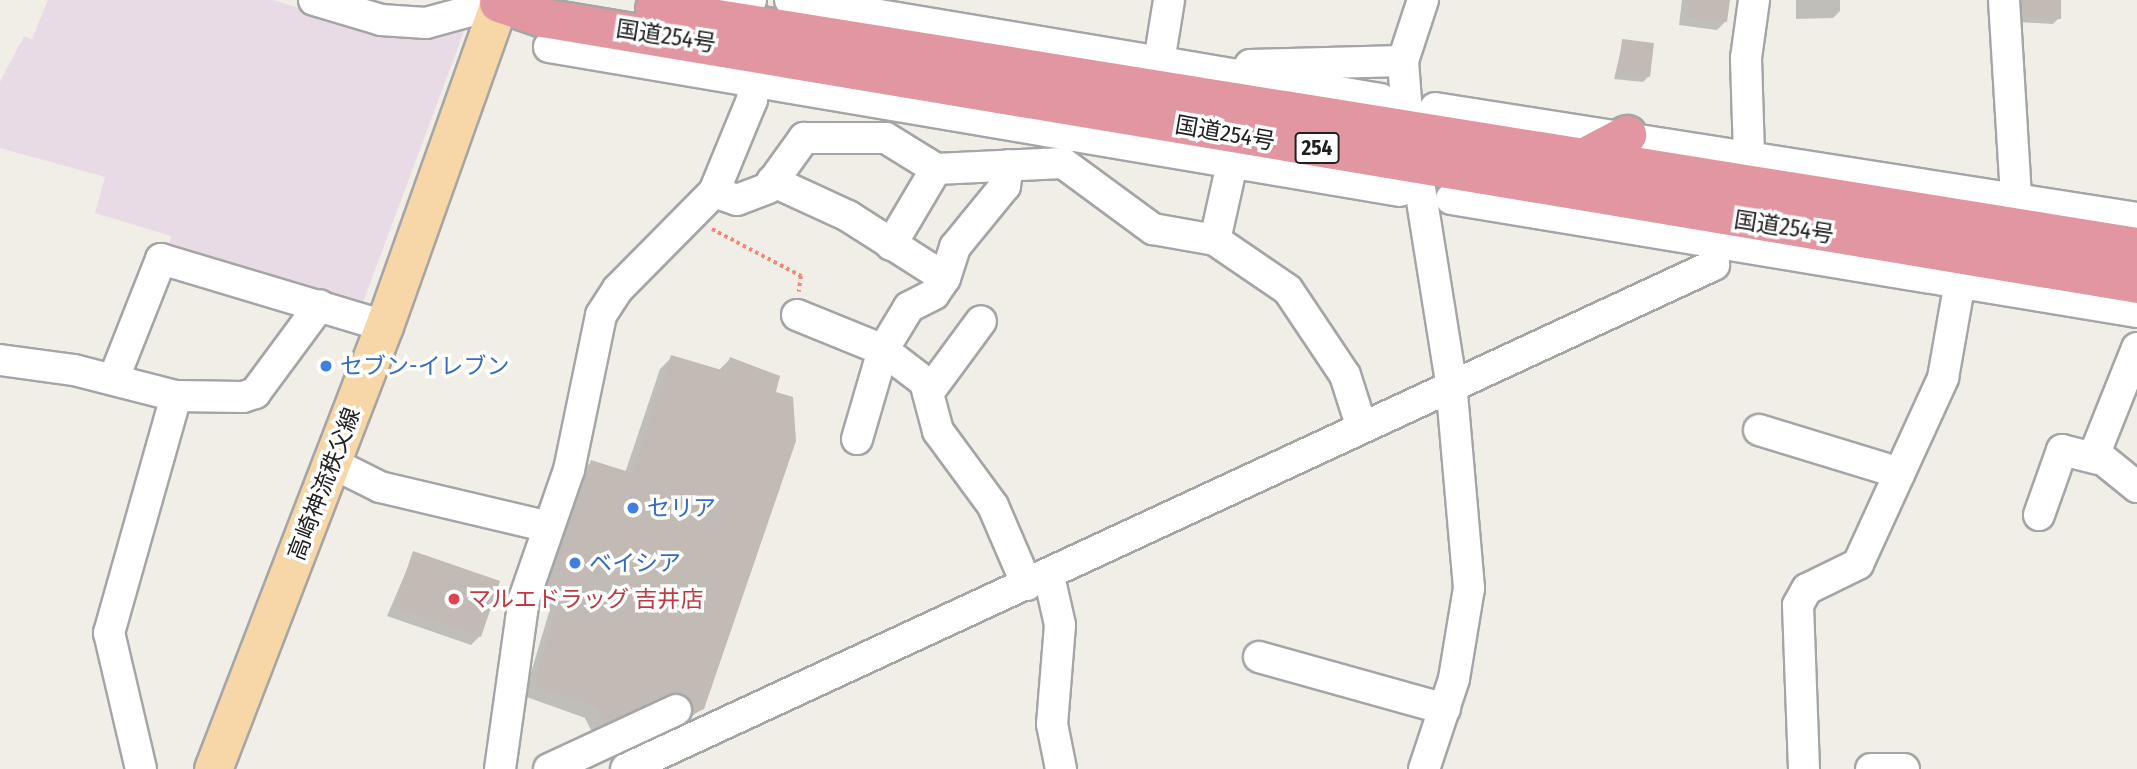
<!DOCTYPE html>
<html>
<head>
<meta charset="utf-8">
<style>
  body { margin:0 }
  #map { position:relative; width:2137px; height:769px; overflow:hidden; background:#f1eee8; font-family:"Fira Sans Condensed","Noto Sans JP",sans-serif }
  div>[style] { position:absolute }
  .industrial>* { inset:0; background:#e9dbe6 }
  .shadow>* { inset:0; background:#0003 }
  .building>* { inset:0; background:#c1bab5 }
  .path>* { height:3.5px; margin-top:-1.75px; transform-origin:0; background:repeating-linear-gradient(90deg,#f28878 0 3.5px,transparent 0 7px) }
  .roads { filter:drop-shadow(2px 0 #a5a5a5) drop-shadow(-2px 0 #a5a5a5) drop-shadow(0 2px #a5a5a5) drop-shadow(0 -2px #a5a5a5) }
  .minor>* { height:30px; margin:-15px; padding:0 15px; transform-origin:15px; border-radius:15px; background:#fff }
  .major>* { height:37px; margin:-18.5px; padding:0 18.5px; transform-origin:18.5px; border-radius:18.5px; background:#f7d7a7 }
  .highway>* { height:38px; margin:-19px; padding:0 19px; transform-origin:19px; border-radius:19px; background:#e296a1 }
  .dots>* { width:19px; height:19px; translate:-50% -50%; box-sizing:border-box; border:4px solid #fff; border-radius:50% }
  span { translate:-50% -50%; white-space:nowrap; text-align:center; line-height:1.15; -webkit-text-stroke:7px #fff; paint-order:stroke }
  .shield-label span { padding:2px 5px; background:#fff; border:2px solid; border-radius:5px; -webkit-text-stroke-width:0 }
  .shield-label { font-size:21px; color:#212121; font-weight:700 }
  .street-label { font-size:23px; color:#212121 }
  .shop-label { font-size:23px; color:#366cbe }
  .left { translate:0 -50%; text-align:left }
  .health-label { font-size:23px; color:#be3a42 }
</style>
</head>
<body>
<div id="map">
  <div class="industrial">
    <div style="clip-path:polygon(48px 0,273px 0,362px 27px,469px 18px,362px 305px,169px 247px,171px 236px,95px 213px,105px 177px,0 148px,0 82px,24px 36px,32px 39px)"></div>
  </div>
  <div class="shadow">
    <div style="clip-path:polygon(1682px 0,1728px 0,1726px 21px,1717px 30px,1679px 25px)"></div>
    <div style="clip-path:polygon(1796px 0,1840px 0,1840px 11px,1833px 18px,1796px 19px)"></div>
    <div style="clip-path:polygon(2018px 0,2060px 0,2059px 18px,2053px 24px,2018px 22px)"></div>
    <div style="clip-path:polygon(1623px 41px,1648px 77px,1643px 82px,1614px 79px)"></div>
    <div style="clip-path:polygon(672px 357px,718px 371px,730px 359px,703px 708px,682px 724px,681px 714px,593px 734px,585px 718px,524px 696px,550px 609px,536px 599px,580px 473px,591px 462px,625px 473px,660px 369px)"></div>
    <div style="clip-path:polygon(414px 553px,480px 636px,471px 645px,387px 616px)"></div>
  </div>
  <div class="building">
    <div style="clip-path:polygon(1689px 0,1730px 0,1727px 22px,1687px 17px)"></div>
    <div style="clip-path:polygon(2022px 0,2061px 0,2061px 19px,2023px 17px)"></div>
    <div style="clip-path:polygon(1622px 39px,1654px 43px,1650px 77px,1618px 74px)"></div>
    <div style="clip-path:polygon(671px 355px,725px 371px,730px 357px,780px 376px,776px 392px,793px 397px,796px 441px,704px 709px,693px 714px,691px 702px,677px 693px,605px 724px,596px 707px,534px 685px,560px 597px,546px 588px,591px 460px,632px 473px)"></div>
    <div style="clip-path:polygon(413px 551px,500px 581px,481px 637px,394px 607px)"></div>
  </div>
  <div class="path">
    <div style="left:712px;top:229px;width:101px;rotate:27.8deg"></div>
    <div style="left:801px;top:276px;width:16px;rotate:97deg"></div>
  </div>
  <div class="roads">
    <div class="minor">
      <div style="left:314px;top:0;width:70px;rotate:16.6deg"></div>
      <div style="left:381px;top:20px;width:45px;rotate:3.8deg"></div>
      <div style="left:426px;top:23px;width:76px;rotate:-15.3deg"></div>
      <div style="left:790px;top:0;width:599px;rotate:9.51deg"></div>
      <div style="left:1423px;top:0;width:64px;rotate:108.2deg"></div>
      <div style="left:1403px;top:61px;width:40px;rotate:85.7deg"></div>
      <div style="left:1406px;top:101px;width:285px;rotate:80.9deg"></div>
      <div style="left:1451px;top:382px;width:207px;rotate:85deg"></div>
      <div style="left:1469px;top:588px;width:92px;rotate:99.4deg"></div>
      <div style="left:1454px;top:679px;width:95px;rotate:108.4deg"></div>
      <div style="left:2004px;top:0;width:197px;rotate:86.5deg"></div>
      <div style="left:710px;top:16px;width:44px;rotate:-21.3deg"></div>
      <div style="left:549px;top:47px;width:863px;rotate:9.6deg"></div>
      <div style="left:1159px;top:62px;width:63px;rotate:-80.8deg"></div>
      <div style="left:1250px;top:65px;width:153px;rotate:-1.5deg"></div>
      <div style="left:1435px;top:108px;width:711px;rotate:8.91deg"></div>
      <div style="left:1749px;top:155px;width:97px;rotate:-91.8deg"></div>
      <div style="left:1746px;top:58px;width:59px;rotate:-82.1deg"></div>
      <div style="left:772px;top:181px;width:84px;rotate:24.7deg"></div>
      <div style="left:848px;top:216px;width:115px;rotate:32.6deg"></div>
      <div style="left:714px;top:192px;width:24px;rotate:19deg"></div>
      <div style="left:737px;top:200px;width:33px;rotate:-21deg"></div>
      <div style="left:768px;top:188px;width:62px;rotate:-54.2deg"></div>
      <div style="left:804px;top:138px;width:82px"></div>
      <div style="left:886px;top:138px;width:59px;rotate:31.8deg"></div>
      <div style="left:936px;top:169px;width:127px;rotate:-2.7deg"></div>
      <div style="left:1063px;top:163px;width:112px;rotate:36.3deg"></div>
      <div style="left:1153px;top:229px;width:63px;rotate:10.1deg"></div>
      <div style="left:1215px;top:240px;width:88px;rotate:34.4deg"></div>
      <div style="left:1288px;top:290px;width:102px;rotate:56.2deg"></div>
      <div style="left:1345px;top:375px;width:52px;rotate:72.3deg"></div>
      <div style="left:1451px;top:199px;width:695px;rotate:9.35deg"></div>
      <div style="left:1215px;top:240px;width:78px;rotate:-77.4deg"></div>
      <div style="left:891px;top:245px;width:88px;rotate:-59.4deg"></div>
      <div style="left:797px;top:315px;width:93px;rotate:22.1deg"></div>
      <div style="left:883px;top:350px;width:53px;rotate:37.3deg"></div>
      <div style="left:925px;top:382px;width:51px;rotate:75.1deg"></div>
      <div style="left:938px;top:431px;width:93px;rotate:53.7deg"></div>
      <div style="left:993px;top:506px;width:86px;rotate:66.7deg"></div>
      <div style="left:2137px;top:348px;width:113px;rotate:111.8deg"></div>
      <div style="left:2095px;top:453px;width:54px;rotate:39deg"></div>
      <div style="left:0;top:360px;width:75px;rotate:7.7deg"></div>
      <div style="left:74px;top:370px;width:105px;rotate:14.3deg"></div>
      <div style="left:176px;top:396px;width:67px;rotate:0.9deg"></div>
      <div style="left:243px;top:397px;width:13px;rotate:-18deg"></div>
      <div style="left:255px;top:393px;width:109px;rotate:-53.5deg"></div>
      <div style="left:114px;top:378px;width:128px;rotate:-68.4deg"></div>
      <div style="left:161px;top:259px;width:233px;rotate:16.7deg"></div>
      <div style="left:928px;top:393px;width:89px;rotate:-53.6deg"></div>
      <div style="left:1759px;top:430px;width:147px;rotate:17deg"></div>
      <div style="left:857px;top:439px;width:93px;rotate:-73.7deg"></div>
      <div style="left:883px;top:350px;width:50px;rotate:-58.8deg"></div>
      <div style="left:909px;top:307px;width:28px;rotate:-27deg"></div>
      <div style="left:934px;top:294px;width:19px;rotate:-55deg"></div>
      <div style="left:945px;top:278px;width:33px;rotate:-72deg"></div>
      <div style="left:955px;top:247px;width:79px;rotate:-50.7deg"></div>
      <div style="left:1005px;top:186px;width:21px;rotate:-82deg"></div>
      <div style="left:332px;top:463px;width:54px;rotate:26.6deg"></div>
      <div style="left:380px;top:487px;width:170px;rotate:13.3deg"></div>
      <div style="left:2039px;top:515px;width:69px;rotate:-70.5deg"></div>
      <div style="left:2062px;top:450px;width:37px;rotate:14deg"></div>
      <div style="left:1049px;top:576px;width:50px;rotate:77.3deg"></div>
      <div style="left:1060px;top:625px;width:99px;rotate:94.6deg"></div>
      <div style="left:1052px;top:724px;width:46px;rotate:78.7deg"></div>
      <div style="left:1259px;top:657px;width:193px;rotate:15.6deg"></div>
      <div style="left:141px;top:769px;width:140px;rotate:-103.2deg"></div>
      <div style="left:109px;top:633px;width:246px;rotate:-74.2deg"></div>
      <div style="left:500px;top:769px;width:172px;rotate:-82deg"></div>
      <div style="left:524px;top:599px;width:137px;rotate:-70.8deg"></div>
      <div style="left:569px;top:470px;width:158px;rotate:-78.3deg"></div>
      <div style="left:601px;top:315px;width:31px;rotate:-57deg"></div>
      <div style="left:618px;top:289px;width:136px;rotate:-45.3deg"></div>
      <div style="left:714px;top:192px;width:100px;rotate:-67.6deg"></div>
      <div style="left:752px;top:100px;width:42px;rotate:-84.6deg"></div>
      <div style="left:549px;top:769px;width:140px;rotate:-24.9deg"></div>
      <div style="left:626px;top:769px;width:1199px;rotate:-24.86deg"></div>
      <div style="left:1714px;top:265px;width:19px;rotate:-90deg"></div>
      <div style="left:1714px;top:246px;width:64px;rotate:-143.8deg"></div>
      <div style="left:1804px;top:769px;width:164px;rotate:-92.1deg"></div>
      <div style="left:1798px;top:605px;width:18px;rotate:-61deg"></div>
      <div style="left:1807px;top:589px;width:57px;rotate:-26.1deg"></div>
      <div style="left:1858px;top:564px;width:205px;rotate:-65.4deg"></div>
      <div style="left:1943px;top:378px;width:97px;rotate:-80deg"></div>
      <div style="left:1871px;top:769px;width:33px"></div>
    </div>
    <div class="major">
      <div style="left:213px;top:769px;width:475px;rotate:-68.9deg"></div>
      <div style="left:384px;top:326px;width:346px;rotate:-70.4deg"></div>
    </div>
    <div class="highway">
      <div style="left:499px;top:3px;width:46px;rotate:18.8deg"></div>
      <div style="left:543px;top:18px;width:1616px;rotate:9.47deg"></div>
      <div style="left:655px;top:9px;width:1501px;rotate:9.12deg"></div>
      <div style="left:1583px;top:158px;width:50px;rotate:-27.6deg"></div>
    </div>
  </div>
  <div class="dots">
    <div style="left:326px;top:366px;background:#3f7fe0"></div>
    <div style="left:633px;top:508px;background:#3f7fe0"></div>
    <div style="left:575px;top:563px;background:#3f7fe0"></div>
    <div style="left:454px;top:599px;background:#e0444e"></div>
  </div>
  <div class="shield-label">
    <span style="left:1317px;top:148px">254</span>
  </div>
  <div class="street-label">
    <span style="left:666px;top:36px;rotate:9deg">国道254号</span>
    <span style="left:1225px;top:133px;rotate:10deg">国道254号</span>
    <span style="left:1784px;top:227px;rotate:9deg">国道254号</span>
    <span style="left:324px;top:484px;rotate:-69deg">高崎神流秩父線</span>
  </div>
  <div class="shop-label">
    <span class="left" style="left:340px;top:366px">セブン-イレブン</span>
    <span class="left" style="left:647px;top:508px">セリア</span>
    <span class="left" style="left:589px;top:563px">ベイシア</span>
  </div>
  <div class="health-label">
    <span class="left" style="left:468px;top:599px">マルエドラッグ 吉井店</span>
  </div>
</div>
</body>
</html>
